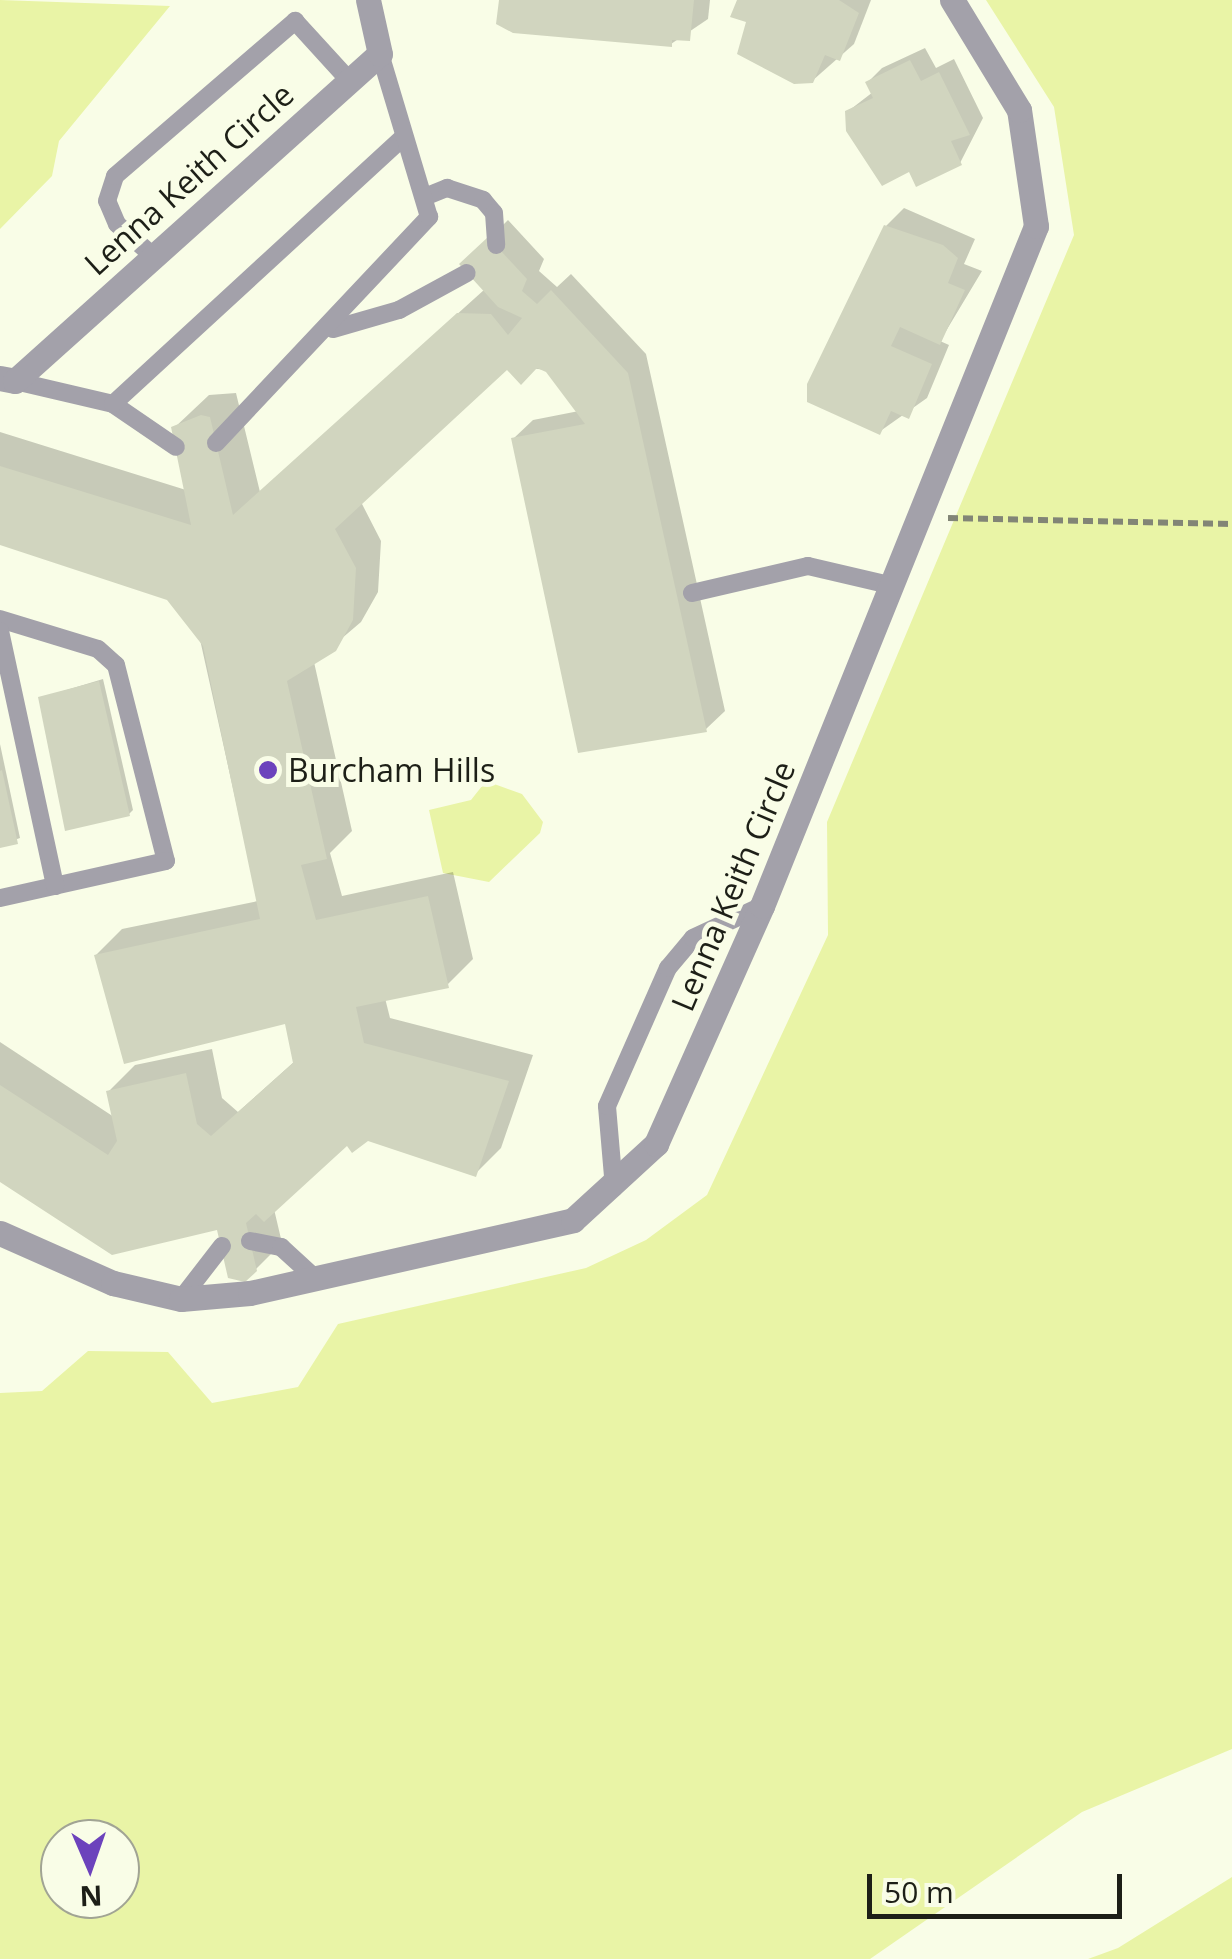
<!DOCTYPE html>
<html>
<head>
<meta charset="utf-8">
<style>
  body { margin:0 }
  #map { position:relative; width:1232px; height:1959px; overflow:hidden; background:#f9fde7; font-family:"Open Sans",sans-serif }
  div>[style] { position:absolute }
  .green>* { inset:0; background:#e9f4a6 }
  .shadow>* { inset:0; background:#0003 }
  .building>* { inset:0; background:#d1d5bf }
  .path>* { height:6px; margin-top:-3px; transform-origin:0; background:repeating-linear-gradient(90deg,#828576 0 10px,transparent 0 15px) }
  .service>* { height:18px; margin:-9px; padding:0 9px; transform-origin:9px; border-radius:9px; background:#a3a1aa }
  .minor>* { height:25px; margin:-12.5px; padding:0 12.5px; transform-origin:12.5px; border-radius:12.5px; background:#a3a1aa }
  .dots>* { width:28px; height:28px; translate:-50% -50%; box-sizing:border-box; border:5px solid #f9fde7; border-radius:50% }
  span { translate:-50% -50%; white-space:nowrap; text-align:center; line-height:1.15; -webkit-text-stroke:10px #f9fde7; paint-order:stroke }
  .street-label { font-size:32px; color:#1d1f17 }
  .poi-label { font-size:32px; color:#1d1f17 }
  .left { translate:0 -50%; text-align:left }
  .north { position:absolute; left:40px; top:1819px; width:100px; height:100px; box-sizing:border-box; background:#f9fde7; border:2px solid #a1a494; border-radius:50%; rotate:178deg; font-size:28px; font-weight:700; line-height:40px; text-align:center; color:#1d1f17 }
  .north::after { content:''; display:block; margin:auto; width:35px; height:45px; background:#6c43bc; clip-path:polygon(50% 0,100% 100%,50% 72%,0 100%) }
  .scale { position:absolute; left:867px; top:1874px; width:255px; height:45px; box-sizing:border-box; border:5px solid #1d1f17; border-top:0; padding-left:12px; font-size:30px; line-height:35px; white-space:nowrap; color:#1d1f17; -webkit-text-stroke:8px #f9fde7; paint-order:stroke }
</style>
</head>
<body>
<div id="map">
  <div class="green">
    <div style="clip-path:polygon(0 0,170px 6px,59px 141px,52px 176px,0 229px)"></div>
    <div style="clip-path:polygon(evenodd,986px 0,1232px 0,1232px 1749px,1082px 1812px,870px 1959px,0 1959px,0 1393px,42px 1391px,88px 1351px,168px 1352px,212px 1403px,298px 1387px,338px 1324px,586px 1268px,646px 1240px,707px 1195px,828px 935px,827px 822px,1074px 235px,1054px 107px,986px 0,60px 1839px,120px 1839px,120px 1899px,60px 1899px,60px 1839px)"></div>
    <div style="clip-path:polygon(486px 781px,522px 794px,543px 822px,540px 833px,489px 882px,443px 873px,429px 810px,471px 800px)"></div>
    <div style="clip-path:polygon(1232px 1877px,1232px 1959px,1088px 1959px,1118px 1948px)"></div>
  </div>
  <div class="shadow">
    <div style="clip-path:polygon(502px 0,710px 0,708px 19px,671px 44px)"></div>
    <div style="clip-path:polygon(739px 0,871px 0,854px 44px,812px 81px)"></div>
    <div style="clip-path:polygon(925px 48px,936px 68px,954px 59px,983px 118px,960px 163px,911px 169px,847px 112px,873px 92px,868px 82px,882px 68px)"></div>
    <div style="clip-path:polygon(904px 208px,975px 239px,964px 264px,982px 271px,940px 341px,949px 345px,927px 398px,879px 432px,886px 226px)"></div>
    <div style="clip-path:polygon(508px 220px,544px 259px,539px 271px,557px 287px,571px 274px,646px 354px,725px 711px,706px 729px,514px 438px,533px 420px,579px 411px,548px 370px,508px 366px,361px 502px,381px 541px,378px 592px,361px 622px,314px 662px,352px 831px,330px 853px,342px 896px,453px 872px,473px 959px,447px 985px,385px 998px,390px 1018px,533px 1055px,501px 1148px,475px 1174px,368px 1138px,347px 1143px,274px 1209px,282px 1243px,256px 1269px,219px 1227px,0 1179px,0 1042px,114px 1117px,109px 1091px,135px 1065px,212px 1049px,222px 1098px,238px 1112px,295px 1061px,287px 1021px,96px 955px,122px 929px,258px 901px,197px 626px,169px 597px,0 543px,0 432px,186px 490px,174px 428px,209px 395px,236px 393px,260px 492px,485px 289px,463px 265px)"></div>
    <div style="clip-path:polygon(103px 679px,133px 810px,129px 814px,40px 698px)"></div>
    <div style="clip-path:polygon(0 744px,20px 838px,0 845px)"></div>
  </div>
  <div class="building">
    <div style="clip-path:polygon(499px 0,694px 0,690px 41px,672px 40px,672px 47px,513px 33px,496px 24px)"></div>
    <div style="clip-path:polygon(737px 0,839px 0,859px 13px,840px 61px,825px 55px,813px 83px,794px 84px,737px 54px,746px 22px,730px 17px)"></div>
    <div style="clip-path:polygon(910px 60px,921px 81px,939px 72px,970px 135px,951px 141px,962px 165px,916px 187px,909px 172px,882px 186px,846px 131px,845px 111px,873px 98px,865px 82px)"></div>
    <div style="clip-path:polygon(884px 225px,943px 245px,958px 258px,948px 283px,965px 290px,940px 345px,900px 327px,891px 346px,932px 364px,909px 419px,891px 411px,880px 435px,807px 402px,807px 384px)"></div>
    <div style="clip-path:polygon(488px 237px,527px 279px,522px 291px,537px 304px,551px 290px,628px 373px,707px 732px,578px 753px,511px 438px,585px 424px,546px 372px,537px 368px,521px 385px,507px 370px,335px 529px,356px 568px,353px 620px,336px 651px,287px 681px,327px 859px,301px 865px,316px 920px,428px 896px,449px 988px,356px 1007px,364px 1043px,509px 1081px,476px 1177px,368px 1141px,352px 1153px,347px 1146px,264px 1222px,256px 1214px,246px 1223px,257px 1271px,245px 1282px,228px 1278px,217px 1230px,112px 1255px,0 1182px,0 1085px,108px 1155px,117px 1141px,106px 1091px,186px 1073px,197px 1124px,211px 1136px,293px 1063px,285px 1024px,124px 1064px,94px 955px,260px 919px,203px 646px,167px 600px,0 545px,0 466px,191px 525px,171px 427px,201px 415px,210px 417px,233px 515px,457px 313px,491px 314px,508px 335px,522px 318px,498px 307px,459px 264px)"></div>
    <div style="clip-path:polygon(99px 681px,130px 816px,65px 831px,38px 697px)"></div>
    <div style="clip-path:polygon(2px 770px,18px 844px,0 848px,0 771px)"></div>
  </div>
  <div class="path">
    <div style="left:948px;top:518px;width:284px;rotate:1.2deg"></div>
  </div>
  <div class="service">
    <div style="left:427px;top:196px;width:22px;rotate:-22deg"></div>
    <div style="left:447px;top:188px;width:38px;rotate:18deg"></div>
    <div style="left:483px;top:200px;width:17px;rotate:50deg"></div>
    <div style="left:494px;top:213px;width:32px;rotate:86deg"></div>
    <div style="left:153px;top:256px;width:48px;rotate:-138.4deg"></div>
    <div style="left:117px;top:224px;width:25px;rotate:-113deg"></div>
    <div style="left:107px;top:201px;width:26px;rotate:-72deg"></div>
    <div style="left:115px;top:176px;width:238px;rotate:-40.7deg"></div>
    <div style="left:295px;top:21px;width:79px;rotate:47.6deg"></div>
    <div style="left:333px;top:329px;width:69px;rotate:-16.1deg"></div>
    <div style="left:399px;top:310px;width:77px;rotate:-28.6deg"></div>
    <div style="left:15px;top:381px;width:101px;rotate:13.2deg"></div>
    <div style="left:113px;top:404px;width:76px;rotate:34.3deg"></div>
    <div style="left:113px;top:404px;width:394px;rotate:-42.6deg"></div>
    <div style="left:216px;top:443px;width:311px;rotate:-46.7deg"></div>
    <div style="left:429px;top:217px;width:170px;rotate:-106.7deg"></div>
    <div style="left:692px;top:593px;width:119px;rotate:-13.1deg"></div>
    <div style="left:808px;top:566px;width:88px;rotate:13.1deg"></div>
    <div style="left:0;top:619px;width:102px;rotate:17deg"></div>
    <div style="left:98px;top:649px;width:24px;rotate:42deg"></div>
    <div style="left:116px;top:665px;width:202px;rotate:75.7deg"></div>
    <div style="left:166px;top:861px;width:170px;rotate:167.4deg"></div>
    <div style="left:0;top:631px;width:261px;rotate:77.8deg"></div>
    <div style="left:614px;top:1188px;width:82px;rotate:-94.9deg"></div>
    <div style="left:607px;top:1106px;width:151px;rotate:-66.2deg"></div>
    <div style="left:668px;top:968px;width:39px;rotate:-50deg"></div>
    <div style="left:693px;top:938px;width:76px;rotate:-24.9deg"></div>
    <div style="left:250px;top:1241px;width:32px;rotate:11deg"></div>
    <div style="left:281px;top:1247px;width:47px;rotate:42.4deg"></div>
    <div style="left:181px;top:1299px;width:67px;rotate:-52.3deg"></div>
  </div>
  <div class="minor">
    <div style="left:0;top:378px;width:15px;rotate:11deg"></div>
    <div style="left:15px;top:381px;width:490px;rotate:-41.9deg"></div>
    <div style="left:380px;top:54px;width:55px;rotate:-102.5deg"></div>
    <div style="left:0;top:1233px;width:124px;rotate:23.9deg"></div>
    <div style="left:113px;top:1283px;width:70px;rotate:13.2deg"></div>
    <div style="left:181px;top:1299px;width:69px;rotate:-5deg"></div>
    <div style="left:250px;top:1293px;width:331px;rotate:-12.7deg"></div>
    <div style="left:573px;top:1220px;width:113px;rotate:-42.5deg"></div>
    <div style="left:656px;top:1144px;width:261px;rotate:-66deg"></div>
    <div style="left:762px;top:906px;width:733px;rotate:-68.05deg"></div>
    <div style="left:1036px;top:226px;width:117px;rotate:-98.3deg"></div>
    <div style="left:1019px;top:110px;width:129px;rotate:-121.3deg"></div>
  </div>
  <div class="dots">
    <div style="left:268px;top:770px;background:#6c43bc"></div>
  </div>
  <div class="street-label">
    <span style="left:189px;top:179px;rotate:-42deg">Lenna Keith Circle</span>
    <span style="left:733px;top:886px;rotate:-67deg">Lenna Keith Circle</span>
  </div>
  <div class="poi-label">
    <span class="left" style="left:288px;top:770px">Burcham Hills</span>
  </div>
  <div class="north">N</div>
  <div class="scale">50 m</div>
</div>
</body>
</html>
